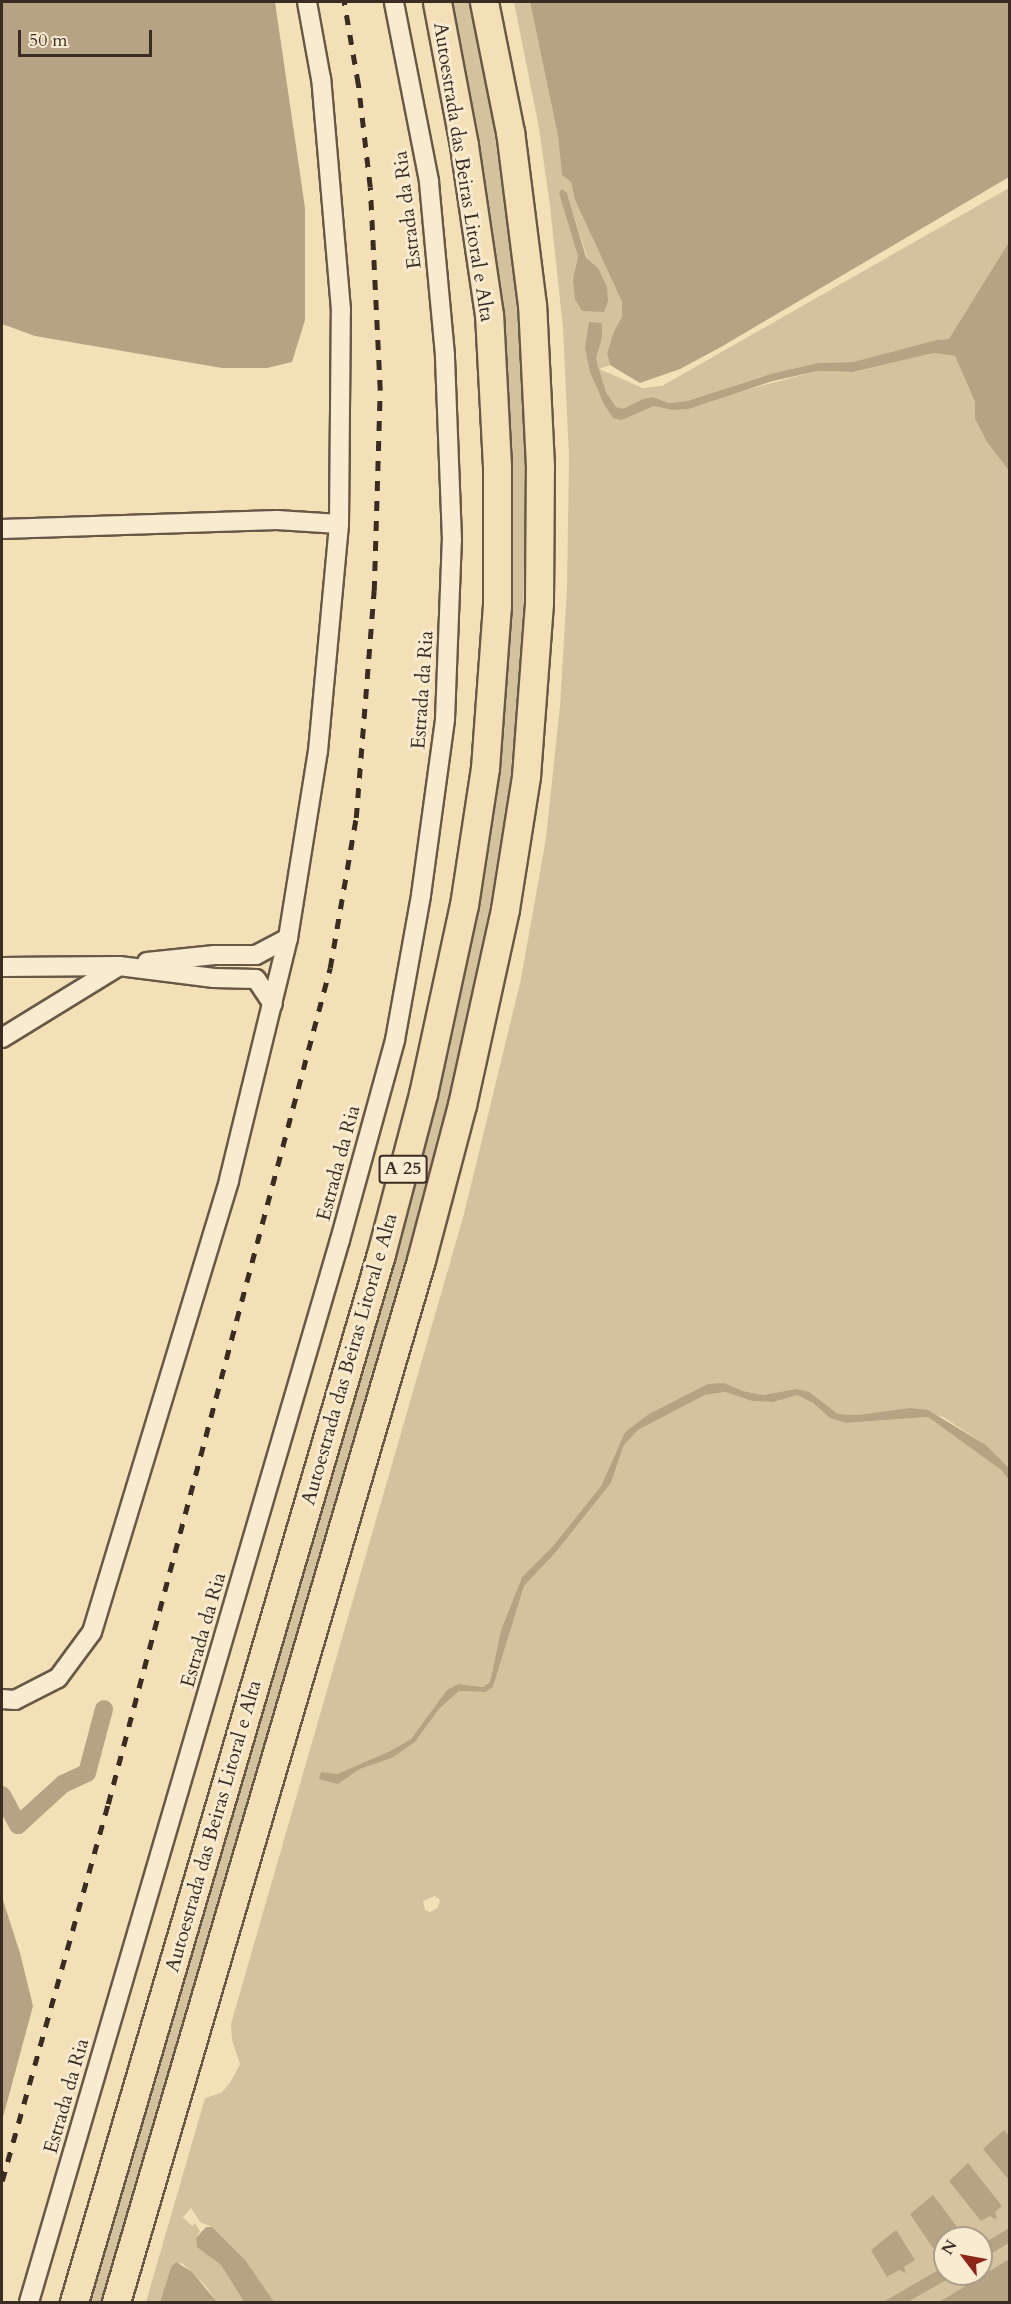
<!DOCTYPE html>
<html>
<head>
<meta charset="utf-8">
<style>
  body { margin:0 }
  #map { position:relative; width:1011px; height:2304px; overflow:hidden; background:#f4e0b6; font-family:Cardo,serif }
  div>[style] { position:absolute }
  .green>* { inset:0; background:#d4c19d }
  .water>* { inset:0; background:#b5a384 }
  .canal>* { height:18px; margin:-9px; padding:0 9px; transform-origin:9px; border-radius:9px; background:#b5a384 }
  .roads { filter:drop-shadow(2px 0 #685947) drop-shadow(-2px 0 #685947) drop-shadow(0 2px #685947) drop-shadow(0 -2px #685947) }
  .minor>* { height:18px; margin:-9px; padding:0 9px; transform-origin:9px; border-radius:9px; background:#f8ebd0 }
  .highway>* { height:27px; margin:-13.5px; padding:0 13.5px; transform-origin:13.5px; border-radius:13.5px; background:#f4e0b6 }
  .rail>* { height:4.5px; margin-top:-2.25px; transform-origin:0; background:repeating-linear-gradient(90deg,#3a2c22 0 10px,transparent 0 20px) }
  span { translate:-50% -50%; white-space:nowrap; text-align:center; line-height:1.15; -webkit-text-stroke:6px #f8ebd0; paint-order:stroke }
  .shield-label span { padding:2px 4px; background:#f8ebd0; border:2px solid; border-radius:4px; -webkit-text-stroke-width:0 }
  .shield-label { font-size:18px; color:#3a2c22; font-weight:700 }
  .street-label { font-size:20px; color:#3a2c22 }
  .frame { position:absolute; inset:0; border:3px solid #3a2c22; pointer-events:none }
  .north { position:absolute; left:933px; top:2226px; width:60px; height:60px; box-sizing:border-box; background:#f8ebd0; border:2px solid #ac9f8a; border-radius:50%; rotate:302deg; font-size:16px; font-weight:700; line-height:24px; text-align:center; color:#3a2c22 }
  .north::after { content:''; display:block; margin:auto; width:21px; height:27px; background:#8f2418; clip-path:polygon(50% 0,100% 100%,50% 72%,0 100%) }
  .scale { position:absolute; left:18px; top:30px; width:134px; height:27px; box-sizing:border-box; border:3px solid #3a2c22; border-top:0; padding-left:8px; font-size:18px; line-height:21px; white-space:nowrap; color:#3a2c22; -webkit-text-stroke:4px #f8ebd0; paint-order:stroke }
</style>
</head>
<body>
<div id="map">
  <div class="green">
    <div style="clip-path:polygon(446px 2px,469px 2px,492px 117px,509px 234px,521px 351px,526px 446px,523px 624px,510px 782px,496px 874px,461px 1051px,387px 1330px,102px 2302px,84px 2302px,426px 1121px,507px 520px)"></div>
    <div style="clip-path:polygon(evenodd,514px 2px,530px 2px,558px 136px,562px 175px,571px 182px,575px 200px,622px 302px,622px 317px,614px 331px,607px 353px,610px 365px,599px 369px,643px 388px,662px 386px,1009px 188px,1009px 242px,950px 339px,936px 340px,853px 362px,818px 363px,774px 373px,687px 401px,669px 403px,653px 397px,643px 399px,623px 410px,616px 407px,606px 392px,599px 369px,596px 358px,602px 338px,602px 323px,589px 323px,590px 372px,622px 420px,654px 406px,672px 410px,817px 371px,854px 372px,934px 353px,955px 356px,975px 402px,975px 419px,987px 442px,1009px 471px,1009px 1468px,986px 1445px,943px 1417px,909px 1408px,857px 1415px,838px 1414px,796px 1389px,763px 1395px,743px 1391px,724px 1383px,625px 1432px,601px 1486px,553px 1546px,522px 1577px,501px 1630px,490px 1682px,483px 1687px,458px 1684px,447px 1691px,411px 1739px,390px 1751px,337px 1774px,338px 1784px,360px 1769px,392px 1758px,415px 1742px,439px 1709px,459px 1691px,484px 1692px,493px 1687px,524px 1586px,556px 1552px,611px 1483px,624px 1445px,638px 1430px,705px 1395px,725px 1392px,752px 1401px,774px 1402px,797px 1395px,813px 1403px,830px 1418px,846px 1423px,928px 1417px,1001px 1470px,1009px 1480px,1009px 2228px,981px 2245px,981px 2238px,945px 2238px,945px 2266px,883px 2302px,274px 2302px,212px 2227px,200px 2222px,191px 2208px,183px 2217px,192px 2226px,195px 2223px,200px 2231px,196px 2238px,197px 2246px,221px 2265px,244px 2302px,217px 2302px,205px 2285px,182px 2263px,171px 2267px,160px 2302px,146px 2302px,205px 2098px,221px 2093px,230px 2083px,240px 2064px,232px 2040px,231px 2024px,464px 1214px,521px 979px,546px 838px,560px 706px,567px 589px,569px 456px,563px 328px,550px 206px,539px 128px,514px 2px,567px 193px,587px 257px,598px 268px,575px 268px,578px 256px,567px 193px,514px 2px,435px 1896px,440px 1900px,438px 1908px,430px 1912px,425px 1910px,423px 1901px,435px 1896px)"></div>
    <div style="clip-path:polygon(1009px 2243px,1009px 2259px,939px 2302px,908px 2302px,957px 2274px,981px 2274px,981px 2260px)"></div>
  </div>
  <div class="water">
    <div style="clip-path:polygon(2px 2px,275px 2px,305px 208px,305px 320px,292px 362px,267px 368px,222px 368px,35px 336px,2px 324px)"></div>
    <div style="clip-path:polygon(530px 2px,1009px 2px,1009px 177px,721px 347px,680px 369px,640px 383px,610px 365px,607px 353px,614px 331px,622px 317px,622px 302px,575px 200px,571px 182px,562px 175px,558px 136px)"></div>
    <div style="clip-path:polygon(562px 189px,567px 193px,586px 257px,598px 268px,607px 287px,608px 301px,604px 312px,582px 311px,575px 299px,573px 279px,578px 256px,559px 193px)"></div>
    <div style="clip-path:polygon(1009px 242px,1009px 471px,987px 442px,975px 419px,975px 402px,955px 356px,934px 353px,853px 372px,817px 371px,773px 381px,688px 409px,672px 410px,654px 406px,622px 420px,613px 418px,604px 404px,590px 372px,585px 348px,589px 322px,602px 323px,602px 338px,596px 358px,599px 369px,606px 392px,616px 407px,623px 409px,643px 399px,653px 397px,669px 403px,687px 401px,774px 373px,818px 363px,853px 362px,936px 340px,949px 339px)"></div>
    <div style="clip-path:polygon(724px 1383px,743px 1391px,763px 1395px,796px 1389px,809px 1392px,838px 1414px,857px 1415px,909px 1408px,928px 1410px,986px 1445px,1009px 1468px,1009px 1480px,1001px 1470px,928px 1417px,846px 1423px,830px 1418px,813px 1403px,797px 1395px,774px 1402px,752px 1401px,725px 1392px,705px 1395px,638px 1430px,624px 1445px,611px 1483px,556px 1552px,524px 1586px,493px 1687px,485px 1692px,459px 1691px,439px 1709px,415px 1742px,392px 1758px,360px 1769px,338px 1784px,319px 1779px,321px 1772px,337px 1774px,390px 1751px,411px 1739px,447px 1690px,458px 1684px,483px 1687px,490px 1682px,501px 1630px,522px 1577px,553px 1546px,601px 1486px,625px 1432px,649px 1414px,708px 1384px)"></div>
    <div style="clip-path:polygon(2px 1897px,20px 1953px,33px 2006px,2px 2121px)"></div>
    <div style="clip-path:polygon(1004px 2130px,1009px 2136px,1009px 2180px,983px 2149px)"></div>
    <div style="clip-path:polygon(968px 2163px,1002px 2206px,995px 2212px,997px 2218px,995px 2219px,990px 2216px,981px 2221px,949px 2181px)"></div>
    <div style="clip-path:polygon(933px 2195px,961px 2232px,951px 2238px,945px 2238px,945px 2243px,933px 2248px,910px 2214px)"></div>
    <div style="clip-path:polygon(206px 2227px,212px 2227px,245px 2260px,274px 2302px,244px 2302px,221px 2265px,197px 2247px,196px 2238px)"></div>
    <div style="clip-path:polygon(1009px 2228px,1009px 2243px,981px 2260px,981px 2245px)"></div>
    <div style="clip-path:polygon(896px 2230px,915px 2260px,904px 2267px,906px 2273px,899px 2270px,887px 2277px,871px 2250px)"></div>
    <div style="clip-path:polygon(1009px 2259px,1009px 2302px,939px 2302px)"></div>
    <div style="clip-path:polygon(176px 2262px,192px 2272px,217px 2302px,160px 2302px,171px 2267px)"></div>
    <div style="clip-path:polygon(945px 2266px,945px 2274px,957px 2274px,908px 2302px,883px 2302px)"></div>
  </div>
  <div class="canal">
    <div style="left:2px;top:1795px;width:34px;rotate:62deg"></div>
    <div style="left:18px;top:1825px;width:61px;rotate:-42.3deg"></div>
    <div style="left:63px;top:1784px;width:26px;rotate:-25deg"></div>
    <div style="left:87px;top:1773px;width:66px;rotate:-75.1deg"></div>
  </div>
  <div class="roads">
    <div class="minor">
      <div style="left:2px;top:529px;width:275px;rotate:-1.9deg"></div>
      <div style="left:277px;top:520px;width:62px;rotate:3.7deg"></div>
      <div style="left:147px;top:962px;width:68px;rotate:-5.9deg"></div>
      <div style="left:215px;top:955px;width:41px"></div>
      <div style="left:256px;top:955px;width:36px;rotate:-28deg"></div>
      <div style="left:2px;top:967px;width:118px;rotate:-0.5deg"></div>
      <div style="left:2px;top:1038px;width:137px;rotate:-31.6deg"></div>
      <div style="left:119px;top:966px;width:96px;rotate:7.2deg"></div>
      <div style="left:214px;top:978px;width:42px;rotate:1.4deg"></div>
      <div style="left:256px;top:979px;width:30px;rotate:56deg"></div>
      <div style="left:2px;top:1699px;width:13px;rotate:4deg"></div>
      <div style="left:15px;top:1700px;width:48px;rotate:-27.1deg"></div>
      <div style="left:58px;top:1678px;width:57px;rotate:-53.5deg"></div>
      <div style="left:92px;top:1632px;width:472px;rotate:-73.1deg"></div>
      <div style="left:229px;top:1180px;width:249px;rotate:-76.3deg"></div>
      <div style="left:288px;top:938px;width:189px;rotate:-80.9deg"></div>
      <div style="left:318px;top:751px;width:228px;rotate:-84.7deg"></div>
      <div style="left:339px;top:524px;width:214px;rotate:-89.5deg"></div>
      <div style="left:341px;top:310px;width:232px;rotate:-94.9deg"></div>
      <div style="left:321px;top:79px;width:78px;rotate:-100.3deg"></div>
      <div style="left:29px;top:2302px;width:1107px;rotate:-73.68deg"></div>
      <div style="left:340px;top:1240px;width:207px;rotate:-74.6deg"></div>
      <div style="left:395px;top:1040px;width:147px;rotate:-79.8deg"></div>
      <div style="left:421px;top:895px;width:178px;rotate:-82.2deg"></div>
      <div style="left:445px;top:719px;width:179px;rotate:-87.8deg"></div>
      <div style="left:452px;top:540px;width:185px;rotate:-92.2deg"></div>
      <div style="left:445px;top:355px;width:175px;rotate:-95.3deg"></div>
      <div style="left:429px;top:181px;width:182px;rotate:-101.1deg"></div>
    </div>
    <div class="highway">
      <div style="left:74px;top:2302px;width:1092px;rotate:-73.67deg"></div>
      <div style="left:381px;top:1254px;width:165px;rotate:-75.3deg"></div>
      <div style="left:423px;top:1094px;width:193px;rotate:-77.8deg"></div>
      <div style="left:464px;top:905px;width:139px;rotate:-81.3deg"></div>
      <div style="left:485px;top:768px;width:162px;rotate:-85.8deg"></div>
      <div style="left:497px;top:606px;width:140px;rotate:-90deg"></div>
      <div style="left:497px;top:466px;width:151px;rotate:-93deg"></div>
      <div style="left:489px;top:315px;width:172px;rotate:-98.4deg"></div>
      <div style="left:464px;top:145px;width:146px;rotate:-100.7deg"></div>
      <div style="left:116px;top:2302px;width:1086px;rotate:-73.68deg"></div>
      <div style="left:421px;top:1260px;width:160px;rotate:-75.2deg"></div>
      <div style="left:462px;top:1105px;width:201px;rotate:-77.6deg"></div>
      <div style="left:505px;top:909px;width:135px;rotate:-81deg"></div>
      <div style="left:526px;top:776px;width:173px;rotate:-85.7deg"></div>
      <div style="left:539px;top:603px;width:137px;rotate:-89.6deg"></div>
      <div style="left:540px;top:466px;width:161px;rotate:-92.8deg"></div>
      <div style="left:532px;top:305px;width:174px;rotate:-97.2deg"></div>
      <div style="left:510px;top:132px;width:133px;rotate:-101.3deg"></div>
    </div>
  </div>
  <div class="rail">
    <div style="left:2px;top:2181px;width:392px;rotate:-74.3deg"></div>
    <div style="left:108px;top:1804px;width:865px;rotate:-75.13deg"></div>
    <div style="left:330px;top:968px;width:152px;rotate:-80.2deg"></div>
    <div style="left:356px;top:818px;width:228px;rotate:-85.5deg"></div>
    <div style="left:374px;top:591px;width:201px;rotate:-88.3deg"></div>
    <div style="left:380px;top:390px;width:203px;rotate:-92.8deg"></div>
    <div style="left:370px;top:187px;width:104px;rotate:-96.6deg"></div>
    <div style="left:358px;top:84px;width:83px;rotate:-99.7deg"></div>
  </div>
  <div class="shield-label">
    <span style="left:403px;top:1169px">A 25</span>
  </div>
  <div class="street-label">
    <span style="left:464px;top:172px;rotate:81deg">Autoestrada das Beiras Litoral e Alta</span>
    <span style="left:407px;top:210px;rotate:-97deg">Estrada da Ria</span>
    <span style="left:422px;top:690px;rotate:-86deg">Estrada da Ria</span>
    <span style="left:338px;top:1163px;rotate:-75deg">Estrada da Ria</span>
    <span style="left:349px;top:1359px;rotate:-74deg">Autoestrada das Beiras Litoral e Alta</span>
    <span style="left:203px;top:1630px;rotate:-74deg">Estrada da Ria</span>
    <span style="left:213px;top:1826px;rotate:-74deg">Autoestrada das Beiras Litoral e Alta</span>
    <span style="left:66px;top:2096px;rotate:-74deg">Estrada da Ria</span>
  </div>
  <div class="frame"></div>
  <div class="north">N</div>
  <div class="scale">50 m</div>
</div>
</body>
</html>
